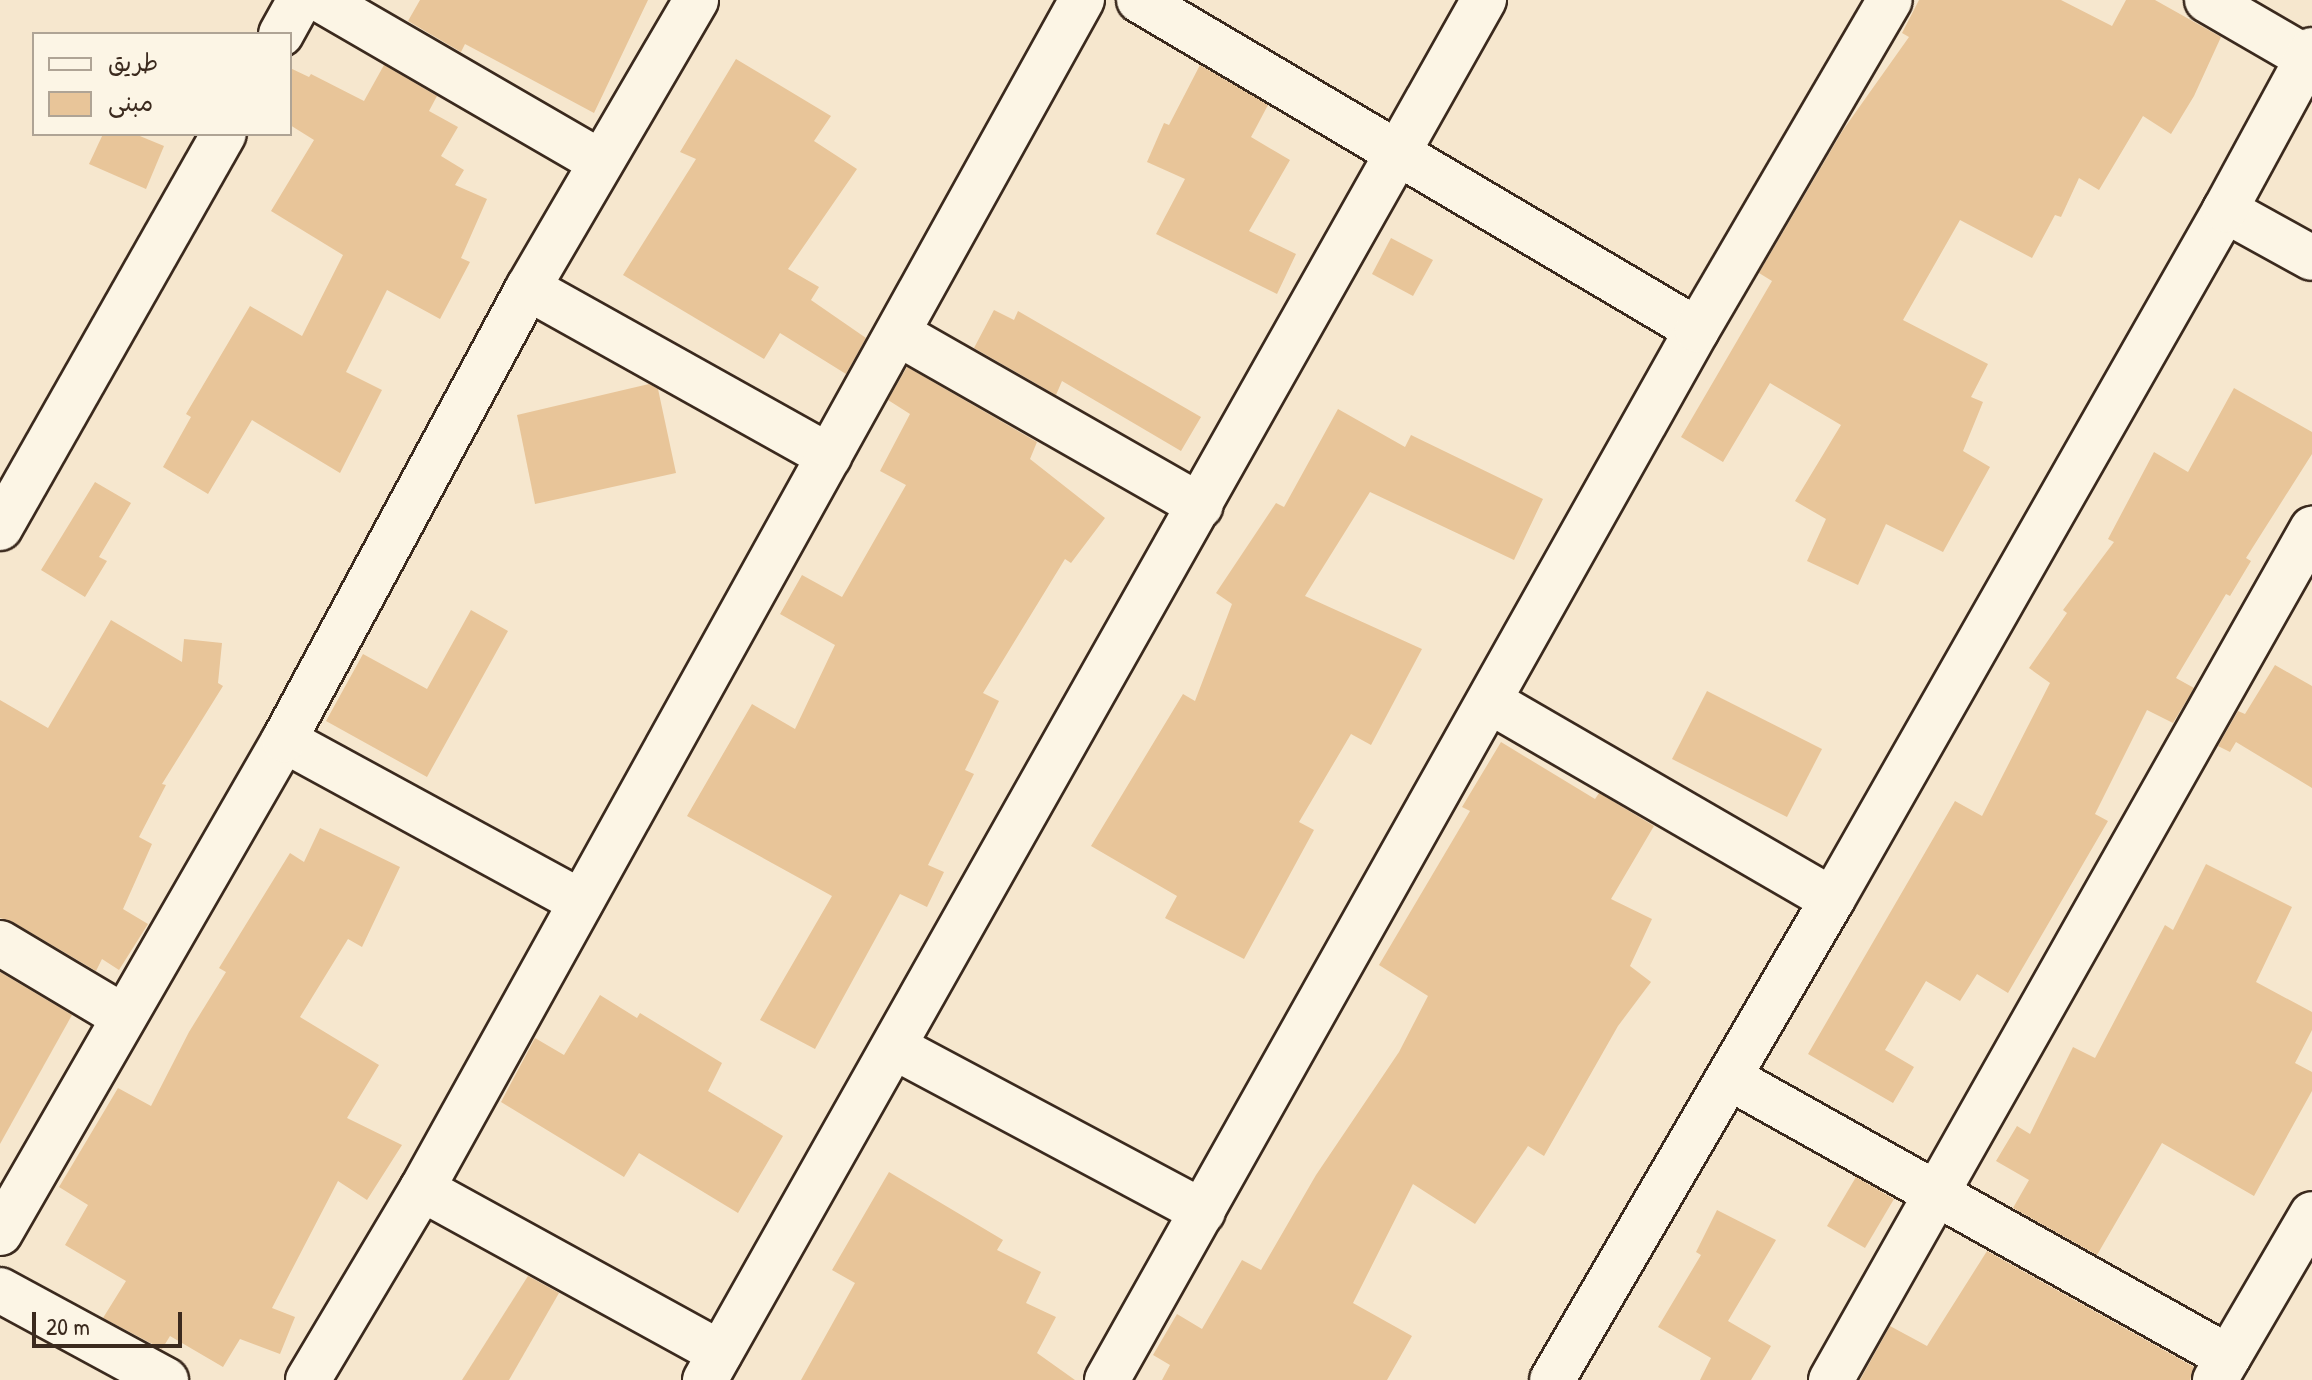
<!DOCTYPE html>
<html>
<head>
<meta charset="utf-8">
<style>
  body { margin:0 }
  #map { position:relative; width:2312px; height:1380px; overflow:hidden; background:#f6e7ce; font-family:"Patrick Hand","Playpen Sans Arabic",sans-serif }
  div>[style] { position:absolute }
  .building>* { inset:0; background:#e8c599 }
  .roads { filter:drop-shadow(2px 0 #3b2a1e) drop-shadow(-2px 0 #3b2a1e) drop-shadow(0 2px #3b2a1e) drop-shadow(0 -2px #3b2a1e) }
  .street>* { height:44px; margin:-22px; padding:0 22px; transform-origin:22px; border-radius:22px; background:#fcf5e5 }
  span { translate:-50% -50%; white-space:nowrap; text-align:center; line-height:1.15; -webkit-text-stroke:6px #fcf5e5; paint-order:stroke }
  .legend { position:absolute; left:32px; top:32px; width:260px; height:104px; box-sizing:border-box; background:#fcf5e5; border:2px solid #afa495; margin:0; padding:10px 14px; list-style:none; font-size:24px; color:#3b2a1e }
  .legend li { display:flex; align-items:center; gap:16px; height:40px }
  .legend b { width:40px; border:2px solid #afa495 }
  .scale { position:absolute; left:32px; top:1312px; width:150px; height:36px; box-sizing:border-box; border:4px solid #3b2a1e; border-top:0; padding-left:10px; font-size:24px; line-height:28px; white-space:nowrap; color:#3b2a1e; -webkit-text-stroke:6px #fcf5e5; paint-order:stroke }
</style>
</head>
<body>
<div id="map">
  <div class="building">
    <div style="clip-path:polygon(420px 0,648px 0,594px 113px,465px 44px,461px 52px,408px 21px)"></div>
    <div style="clip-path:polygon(1919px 0,2061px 0,2112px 26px,2126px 0,2155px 0,2221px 37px,2194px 96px,2171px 134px,2143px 116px,2099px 190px,2079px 178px,2061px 217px,2055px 215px,2032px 258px,1960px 220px,1903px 320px,1988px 364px,1971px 397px,1983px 402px,1963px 451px,1990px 467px,1943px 552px,1886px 524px,1858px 585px,1807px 561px,1826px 519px,1795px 501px,1841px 425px,1770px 383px,1723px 462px,1681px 437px,1772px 281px,1759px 273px,1843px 130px,1909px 37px,1902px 33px)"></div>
    <div style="clip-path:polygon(736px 59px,831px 116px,814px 141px,857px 169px,788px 269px,819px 287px,811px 300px,866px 338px,846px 374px,780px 333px,764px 359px,623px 275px,696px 159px,680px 152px)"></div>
    <div style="clip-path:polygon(384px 65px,437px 96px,429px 111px,458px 127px,441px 156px,464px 170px,455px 185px,487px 199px,461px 258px,470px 262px,440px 319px,387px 290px,346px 372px,382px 390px,340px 473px,252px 420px,208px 494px,163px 467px,191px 417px,186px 414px,250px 306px,302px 336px,343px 255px,271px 211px,314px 140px,290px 125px,290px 68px,309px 77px,311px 74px,364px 101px)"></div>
    <div style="clip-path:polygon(1200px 65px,1268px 105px,1251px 137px,1290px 160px,1249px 231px,1296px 254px,1277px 294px,1156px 234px,1185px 179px,1147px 162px,1164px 123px,1169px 125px)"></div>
    <div style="clip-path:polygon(103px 134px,135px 134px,164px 146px,146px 189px,89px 164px)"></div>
    <div style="clip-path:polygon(1391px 238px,1433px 260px,1413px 296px,1372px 274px)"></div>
    <div style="clip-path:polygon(994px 310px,1014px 320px,1018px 311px,1201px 417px,1181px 451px,1062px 381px,1056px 395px,974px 348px)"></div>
    <div style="clip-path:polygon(907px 367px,1037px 442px,1030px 459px,1105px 518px,1071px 563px,1065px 559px,983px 693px,999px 701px,965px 770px,974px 774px,928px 865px,944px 872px,927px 907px,900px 894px,815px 1049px,760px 1020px,832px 896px,687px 816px,752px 704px,795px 729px,835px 645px,780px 614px,802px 575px,842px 597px,906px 485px,880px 471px,910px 414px,888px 400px)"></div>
    <div style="clip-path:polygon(649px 384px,658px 389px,676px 473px,535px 504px,517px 415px)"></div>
    <div style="clip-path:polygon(2234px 388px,2312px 432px,2312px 454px,2246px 558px,2251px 561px,2230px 596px,2226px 594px,2176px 678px,2194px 688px,2173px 723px,2147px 710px,2095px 814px,2108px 821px,2008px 993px,1977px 974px,1960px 1001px,1926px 981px,1885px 1050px,1914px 1067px,1893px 1103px,1808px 1054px,1955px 801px,1982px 816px,2050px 683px,2029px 668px,2067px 613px,2063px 610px,2114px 542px,2108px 539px,2154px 452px,2188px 472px)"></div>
    <div style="clip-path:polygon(1338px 409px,1405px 447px,1411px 435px,1543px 499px,1514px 560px,1370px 492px,1305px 596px,1422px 649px,1371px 745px,1351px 734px,1299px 822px,1314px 830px,1244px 959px,1165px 918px,1177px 896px,1091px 846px,1183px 694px,1195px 701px,1232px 604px,1216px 593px,1276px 503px,1284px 507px)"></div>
    <div style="clip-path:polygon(95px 482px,131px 503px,99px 557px,107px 561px,85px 597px,41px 570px)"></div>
    <div style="clip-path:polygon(471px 610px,508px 631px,427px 777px,326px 721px,363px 654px,427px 689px)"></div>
    <div style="clip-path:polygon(111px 620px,182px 662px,184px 639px,222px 643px,218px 683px,223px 686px,162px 784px,166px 785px,139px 837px,152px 844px,123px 909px,148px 924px,119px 970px,102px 959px,96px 971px,13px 922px,0 918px,0 700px,48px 728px)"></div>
    <div style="clip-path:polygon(2275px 665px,2312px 686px,2312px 788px,2236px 742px,2230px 752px,2218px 746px,2238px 711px,2245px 714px)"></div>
    <div style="clip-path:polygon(1707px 691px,1822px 749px,1787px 817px,1672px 759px)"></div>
    <div style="clip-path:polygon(1501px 742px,1595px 799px,1599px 793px,1654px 826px,1611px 899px,1652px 919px,1630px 966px,1651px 982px,1618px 1026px,1544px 1156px,1528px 1146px,1475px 1224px,1413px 1184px,1353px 1303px,1412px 1336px,1387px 1380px,1162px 1380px,1170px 1365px,1153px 1355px,1177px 1314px,1202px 1329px,1242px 1260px,1261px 1270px,1316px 1175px,1399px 1052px,1428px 996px,1379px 965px,1470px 811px,1462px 807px)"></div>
    <div style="clip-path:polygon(320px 828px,400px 867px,362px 947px,348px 939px,300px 1017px,379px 1065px,347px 1118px,402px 1145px,367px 1200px,338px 1181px,272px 1308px,295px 1317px,280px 1354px,240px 1339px,223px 1367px,170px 1336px,162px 1349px,103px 1318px,126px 1281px,65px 1245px,88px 1205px,59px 1187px,118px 1088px,151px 1106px,189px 1032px,226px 972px,219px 968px,290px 853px,304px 862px)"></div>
    <div style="clip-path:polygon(2206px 864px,2292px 907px,2256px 982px,2312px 1012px,2312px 1030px,2295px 1063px,2312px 1072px,2312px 1091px,2254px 1196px,2162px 1143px,2097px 1255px,2013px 1208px,2029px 1180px,1996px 1161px,2017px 1126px,2030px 1134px,2073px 1047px,2095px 1058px,2165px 925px,2173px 930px)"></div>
    <div style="clip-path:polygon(0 972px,72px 1015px,0 1144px)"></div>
    <div style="clip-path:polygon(600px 995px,637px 1018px,640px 1013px,722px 1063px,708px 1091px,783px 1136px,738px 1213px,639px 1153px,624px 1177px,501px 1102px,535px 1038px,564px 1055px)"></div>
    <div style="clip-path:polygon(889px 1172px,1003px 1240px,997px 1250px,1041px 1272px,1026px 1303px,1056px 1317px,1037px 1353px,1075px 1380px,801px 1380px,855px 1283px,832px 1270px)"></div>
    <div style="clip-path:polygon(1856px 1177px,1894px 1199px,1865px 1248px,1827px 1226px)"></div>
    <div style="clip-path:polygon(1717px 1210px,1776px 1240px,1728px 1321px,1771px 1346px,1751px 1380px,1700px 1380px,1711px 1358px,1658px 1327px,1701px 1255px,1696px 1252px)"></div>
    <div style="clip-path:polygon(1987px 1251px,2194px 1367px,2190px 1380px,1860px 1380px,1890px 1326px,1927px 1346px)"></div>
    <div style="clip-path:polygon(528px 1276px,559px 1293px,509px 1380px,462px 1380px)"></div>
  </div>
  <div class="roads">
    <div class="street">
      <div style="left:321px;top:0;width:323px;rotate:30.1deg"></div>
      <div style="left:1139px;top:0;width:648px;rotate:30.6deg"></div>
      <div style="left:2207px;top:0;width:116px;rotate:30.1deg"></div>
      <div style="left:281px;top:34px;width:39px;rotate:-61deg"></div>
      <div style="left:2225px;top:210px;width:99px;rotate:28.9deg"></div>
      <div style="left:528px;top:288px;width:345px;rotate:29.2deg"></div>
      <div style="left:899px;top:334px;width:347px;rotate:29.7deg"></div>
      <div style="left:0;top:528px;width:453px;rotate:-60.4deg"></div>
      <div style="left:1491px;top:702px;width:394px;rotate:30.1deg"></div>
      <div style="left:284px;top:740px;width:338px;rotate:28.6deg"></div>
      <div style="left:0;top:943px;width:144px;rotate:30.8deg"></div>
      <div style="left:894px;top:1047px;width:350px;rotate:28.1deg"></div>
      <div style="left:1730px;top:1078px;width:571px;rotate:29.26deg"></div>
      <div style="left:422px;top:1189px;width:340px;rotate:28.8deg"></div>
      <div style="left:0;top:1233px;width:569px;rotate:-60.06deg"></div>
      <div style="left:284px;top:740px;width:514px;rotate:-61.64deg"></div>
      <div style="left:528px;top:288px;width:333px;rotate:-59.7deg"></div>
      <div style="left:0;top:1290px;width:189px;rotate:28.5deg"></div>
      <div style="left:308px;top:1380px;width:222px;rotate:-59.2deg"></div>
      <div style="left:422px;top:1189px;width:1360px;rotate:-60.97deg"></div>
      <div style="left:705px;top:1380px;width:1585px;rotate:-60.56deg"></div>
      <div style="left:1107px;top:1380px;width:1204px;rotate:-60.67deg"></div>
      <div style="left:1697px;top:330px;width:382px;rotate:-59.7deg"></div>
      <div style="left:1552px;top:1380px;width:556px;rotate:-59.74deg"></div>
      <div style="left:1832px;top:900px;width:794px;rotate:-60.34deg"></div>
      <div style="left:2225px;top:210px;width:182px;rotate:-61.5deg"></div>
      <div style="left:1831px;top:1380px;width:978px;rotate:-60.52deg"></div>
      <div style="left:2215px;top:1380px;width:192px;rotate:-59.7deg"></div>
    </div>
  </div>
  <ul class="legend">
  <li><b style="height:10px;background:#fcf5e5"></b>طريق</li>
  <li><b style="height:22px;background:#e8c599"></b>مبنى</li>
  </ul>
  <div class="scale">20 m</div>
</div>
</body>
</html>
